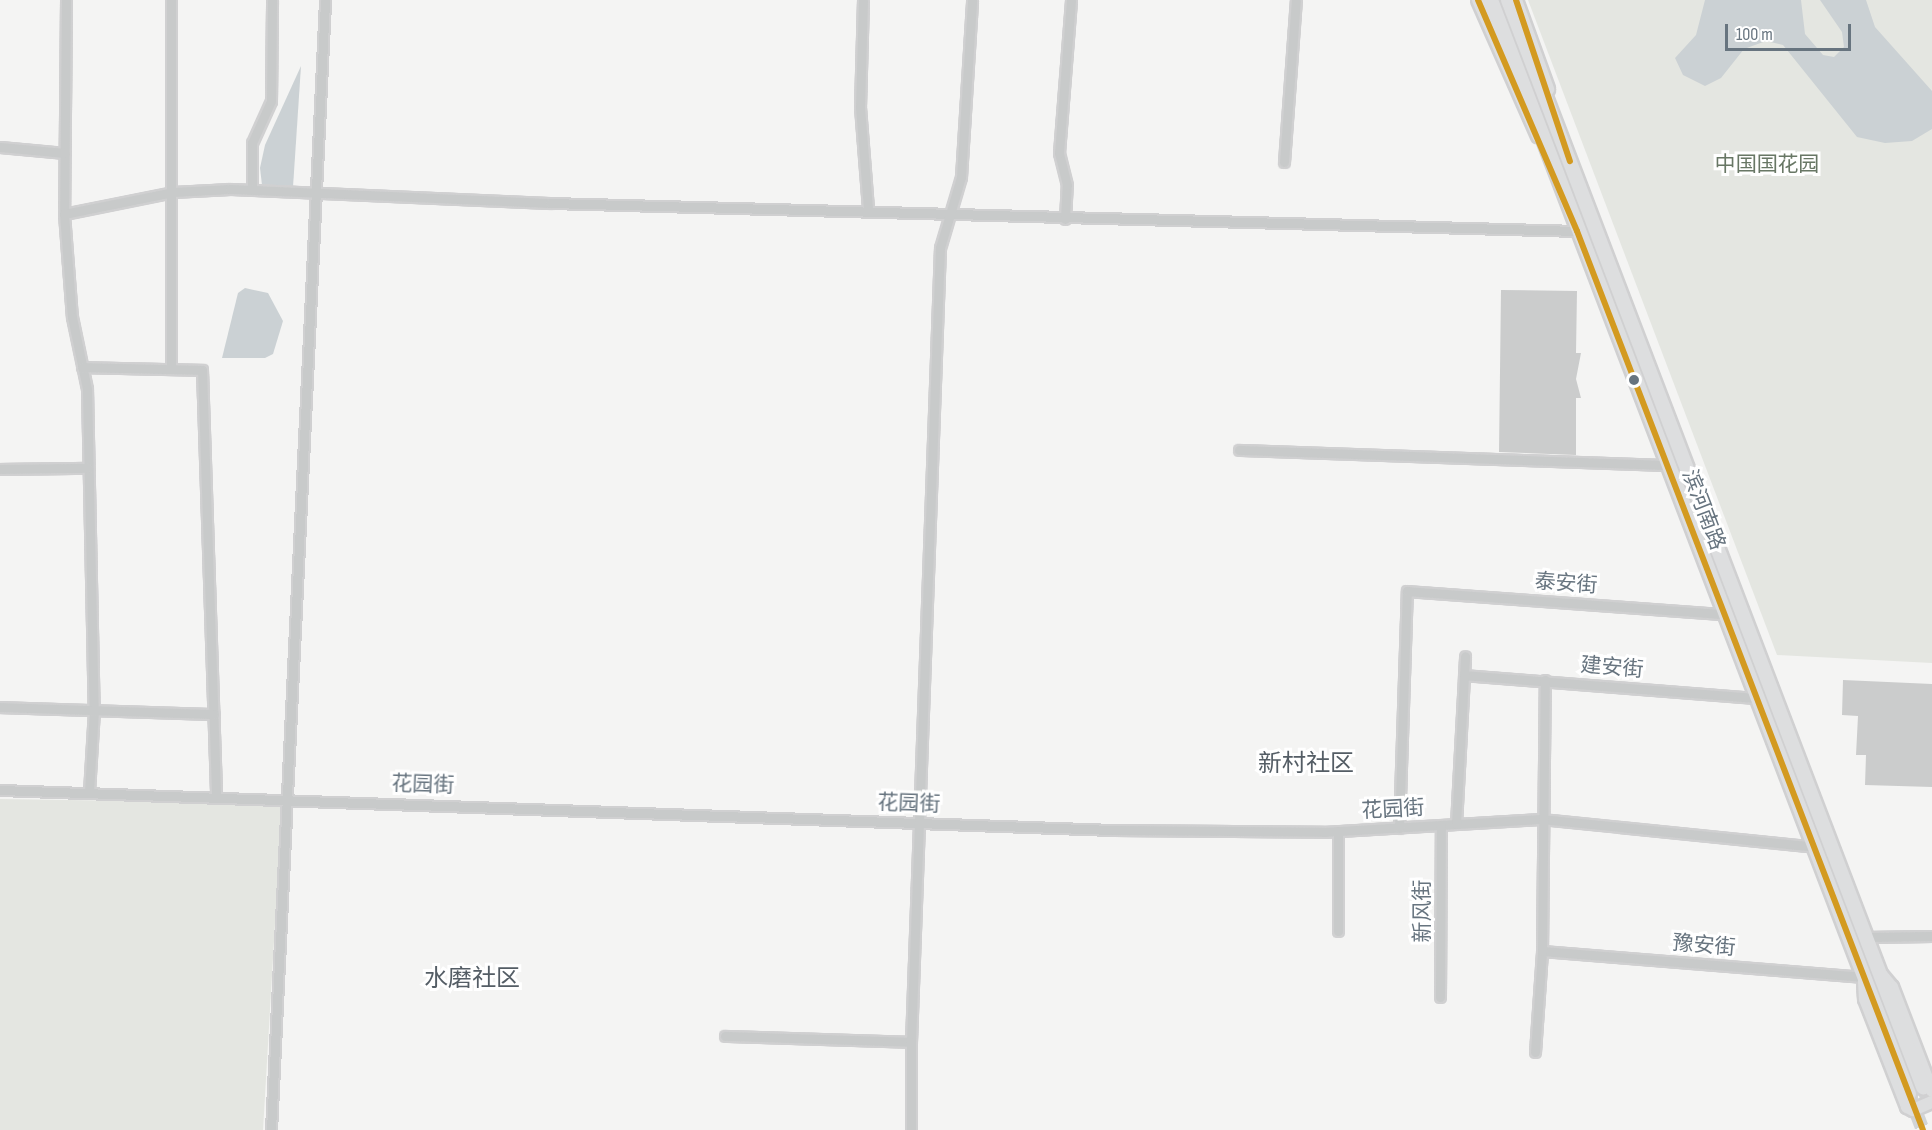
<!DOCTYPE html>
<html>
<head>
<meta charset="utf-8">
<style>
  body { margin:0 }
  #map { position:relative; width:1932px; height:1130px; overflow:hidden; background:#f4f4f3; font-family:"Sofia Sans Condensed","Noto Sans SC",sans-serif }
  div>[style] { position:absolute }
  .green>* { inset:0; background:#e4e6e1 }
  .water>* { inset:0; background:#cbd1d4 }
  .building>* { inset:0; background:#cbcccc }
  .primary-tunnel>* { height:14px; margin-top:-7px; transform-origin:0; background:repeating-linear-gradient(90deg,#d1d4d6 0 14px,transparent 0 21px) }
  .roads { filter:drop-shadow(2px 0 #d0d0d1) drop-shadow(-2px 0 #d0d0d1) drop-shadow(0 2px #d0d0d1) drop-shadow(0 -2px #d0d0d1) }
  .street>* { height:9px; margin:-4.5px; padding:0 4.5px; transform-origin:4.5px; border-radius:4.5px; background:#c8caca }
  .secondary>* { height:12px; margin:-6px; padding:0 6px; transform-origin:6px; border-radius:6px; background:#dddedf }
  .primary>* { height:14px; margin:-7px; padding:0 7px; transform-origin:7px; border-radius:7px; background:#dddedf }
  .bus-1>* { height:6px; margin:-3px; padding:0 3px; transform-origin:3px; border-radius:3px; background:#d39a20 }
  .dots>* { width:16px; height:16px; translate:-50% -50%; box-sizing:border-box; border:3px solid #fff; border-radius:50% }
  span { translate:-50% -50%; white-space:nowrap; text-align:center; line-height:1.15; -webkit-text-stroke:6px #fff; paint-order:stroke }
  .park-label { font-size:21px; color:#687765 }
  .street-label { font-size:21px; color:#67747f }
  .quarter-label { font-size:24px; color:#545d65 }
  .scale { position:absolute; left:1725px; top:24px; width:126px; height:27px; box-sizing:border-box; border:3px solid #67747f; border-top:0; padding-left:8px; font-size:18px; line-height:21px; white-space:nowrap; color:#67747f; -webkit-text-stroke:4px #fff; paint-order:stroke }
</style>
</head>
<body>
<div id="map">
  <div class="green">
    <div style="clip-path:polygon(1528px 0,1932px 0,1932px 663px,1777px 655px)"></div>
    <div style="clip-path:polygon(0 799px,282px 803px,263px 1130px,0 1130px)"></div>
  </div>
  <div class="water">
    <div style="clip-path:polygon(1705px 0,1801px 0,1805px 34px,1823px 55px,1834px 57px,1844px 47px,1842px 32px,1820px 0,1866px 0,1875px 27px,1932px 91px,1932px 129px,1912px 141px,1885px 143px,1857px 137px,1783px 45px,1766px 41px,1744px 49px,1721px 78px,1705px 86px,1683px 75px,1675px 58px,1696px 35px)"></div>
    <div style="clip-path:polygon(301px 66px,293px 187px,262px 185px,260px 168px,265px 145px)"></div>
    <div style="clip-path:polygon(245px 288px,268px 293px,283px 321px,273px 354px,265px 358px,222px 358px,238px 293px)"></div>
  </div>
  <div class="building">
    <div style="clip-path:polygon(1501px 290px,1577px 291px,1576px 353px,1581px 353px,1576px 379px,1581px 398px,1576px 398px,1576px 455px,1499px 452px)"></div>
    <div style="clip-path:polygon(1843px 680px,1932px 684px,1932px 787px,1865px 785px,1866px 755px,1856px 755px,1858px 716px,1842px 715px)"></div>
  </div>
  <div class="primary-tunnel">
    <div style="left:1923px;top:1087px;width:25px;rotate:69deg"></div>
    <div style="left:1909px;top:1094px;width:39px;rotate:69deg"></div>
  </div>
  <div class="roads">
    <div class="street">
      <div style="left:66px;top:0;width:214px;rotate:90.5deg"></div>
      <div style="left:64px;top:214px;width:103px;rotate:85.6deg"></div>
      <div style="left:72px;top:317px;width:74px;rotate:78.2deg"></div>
      <div style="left:87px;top:389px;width:321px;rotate:88.8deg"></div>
      <div style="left:94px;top:710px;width:82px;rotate:93.5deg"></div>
      <div style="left:863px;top:0;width:107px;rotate:91.6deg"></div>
      <div style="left:860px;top:107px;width:102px;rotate:85.5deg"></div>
      <div style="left:0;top:147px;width:65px;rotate:5.3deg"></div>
      <div style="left:1284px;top:162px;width:162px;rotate:-85.8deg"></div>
      <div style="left:252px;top:190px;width:47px;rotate:-90deg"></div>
      <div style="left:252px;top:143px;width:46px;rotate:-65.7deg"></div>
      <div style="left:271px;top:101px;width:101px;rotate:-89.4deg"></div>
      <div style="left:64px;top:214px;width:111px;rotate:-11.4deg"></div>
      <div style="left:173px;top:192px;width:57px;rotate:-3deg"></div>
      <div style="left:230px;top:189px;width:320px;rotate:2.5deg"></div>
      <div style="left:550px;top:203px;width:1027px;rotate:1.56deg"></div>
      <div style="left:1065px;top:219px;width:34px;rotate:-87deg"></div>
      <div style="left:1067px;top:185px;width:33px;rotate:-104deg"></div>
      <div style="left:1059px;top:153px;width:153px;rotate:-85.5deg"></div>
      <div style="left:82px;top:367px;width:120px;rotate:1.4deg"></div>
      <div style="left:202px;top:370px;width:426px;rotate:88.1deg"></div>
      <div style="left:171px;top:369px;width:369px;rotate:-90deg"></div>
      <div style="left:1239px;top:450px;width:429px;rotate:2deg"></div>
      <div style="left:0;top:469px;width:88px;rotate:-0.7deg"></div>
      <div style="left:1464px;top:675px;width:294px;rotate:4.5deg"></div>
      <div style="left:0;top:707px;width:214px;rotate:1.9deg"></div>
      <div style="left:0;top:790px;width:1115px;rotate:2.06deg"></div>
      <div style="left:1114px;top:830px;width:209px;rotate:0.5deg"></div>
      <div style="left:1323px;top:832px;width:218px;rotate:-3.4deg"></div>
      <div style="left:1541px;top:819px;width:275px;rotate:5.8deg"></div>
      <div style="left:1456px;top:824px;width:168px;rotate:-86.9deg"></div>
      <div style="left:1399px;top:828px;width:237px;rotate:-88.1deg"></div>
      <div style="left:1407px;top:591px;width:317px;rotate:4.2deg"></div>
      <div style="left:1338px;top:931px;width:100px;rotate:-90deg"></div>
      <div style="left:1865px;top:937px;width:67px;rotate:-0.9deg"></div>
      <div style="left:1542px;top:951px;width:323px;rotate:4.6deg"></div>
      <div style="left:1440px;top:997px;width:172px;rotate:-89.7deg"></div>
      <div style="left:725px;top:1036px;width:186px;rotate:1.8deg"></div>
      <div style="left:911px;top:1042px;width:795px;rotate:-87.91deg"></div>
      <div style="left:940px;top:248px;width:74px;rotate:-73.5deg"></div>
      <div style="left:961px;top:177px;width:177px;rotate:-86.4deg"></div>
      <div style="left:1535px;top:1052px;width:101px;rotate:-86deg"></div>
      <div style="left:1542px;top:951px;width:271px;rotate:-89.4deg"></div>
      <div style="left:271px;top:1130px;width:1131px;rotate:-87.26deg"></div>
      <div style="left:911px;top:1130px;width:88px;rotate:-90deg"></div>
    </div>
    <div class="secondary">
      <div style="left:1478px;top:0;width:149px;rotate:66.2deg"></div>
      <div style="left:1516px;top:0;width:95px;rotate:70.2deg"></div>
      <div style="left:1881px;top:974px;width:17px;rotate:50deg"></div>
      <div style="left:1892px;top:987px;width:111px;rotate:69deg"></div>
      <div style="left:1864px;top:981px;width:18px;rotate:87deg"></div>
      <div style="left:1865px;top:999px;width:116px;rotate:68.7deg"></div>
      <div style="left:1907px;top:1107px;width:7px;rotate:27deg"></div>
      <div style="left:1913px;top:1110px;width:21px;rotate:-23deg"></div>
    </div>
    <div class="primary">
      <div style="left:1491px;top:0;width:1171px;rotate:69.09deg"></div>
      <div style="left:1508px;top:0;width:1164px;rotate:69.1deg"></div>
    </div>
  </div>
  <div class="bus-1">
    <div style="left:1478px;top:0;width:251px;rotate:66.8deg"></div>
    <div style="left:1577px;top:231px;width:963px;rotate:68.95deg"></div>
    <div style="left:1516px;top:0;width:170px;rotate:71.5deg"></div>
  </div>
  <div class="dots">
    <div style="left:1634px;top:380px;background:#67747f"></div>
  </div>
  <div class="park-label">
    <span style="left:1767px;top:165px">中国国花园</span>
  </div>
  <div class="street-label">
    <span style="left:1703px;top:510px;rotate:69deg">滨河南路</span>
    <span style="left:1566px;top:584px;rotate:4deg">泰安街</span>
    <span style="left:1612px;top:668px;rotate:5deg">建安街</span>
    <span style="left:423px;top:785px;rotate:2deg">花园街</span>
    <span style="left:909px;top:804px;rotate:2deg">花园街</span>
    <span style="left:1393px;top:810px;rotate:-3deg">花园街</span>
    <span style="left:1423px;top:911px;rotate:-90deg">新风街</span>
    <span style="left:1704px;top:946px;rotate:5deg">豫安街</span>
  </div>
  <div class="quarter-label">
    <span style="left:1306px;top:764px">新村社区</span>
    <span style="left:472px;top:979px">水磨社区</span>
  </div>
  <div class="scale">100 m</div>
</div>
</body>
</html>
